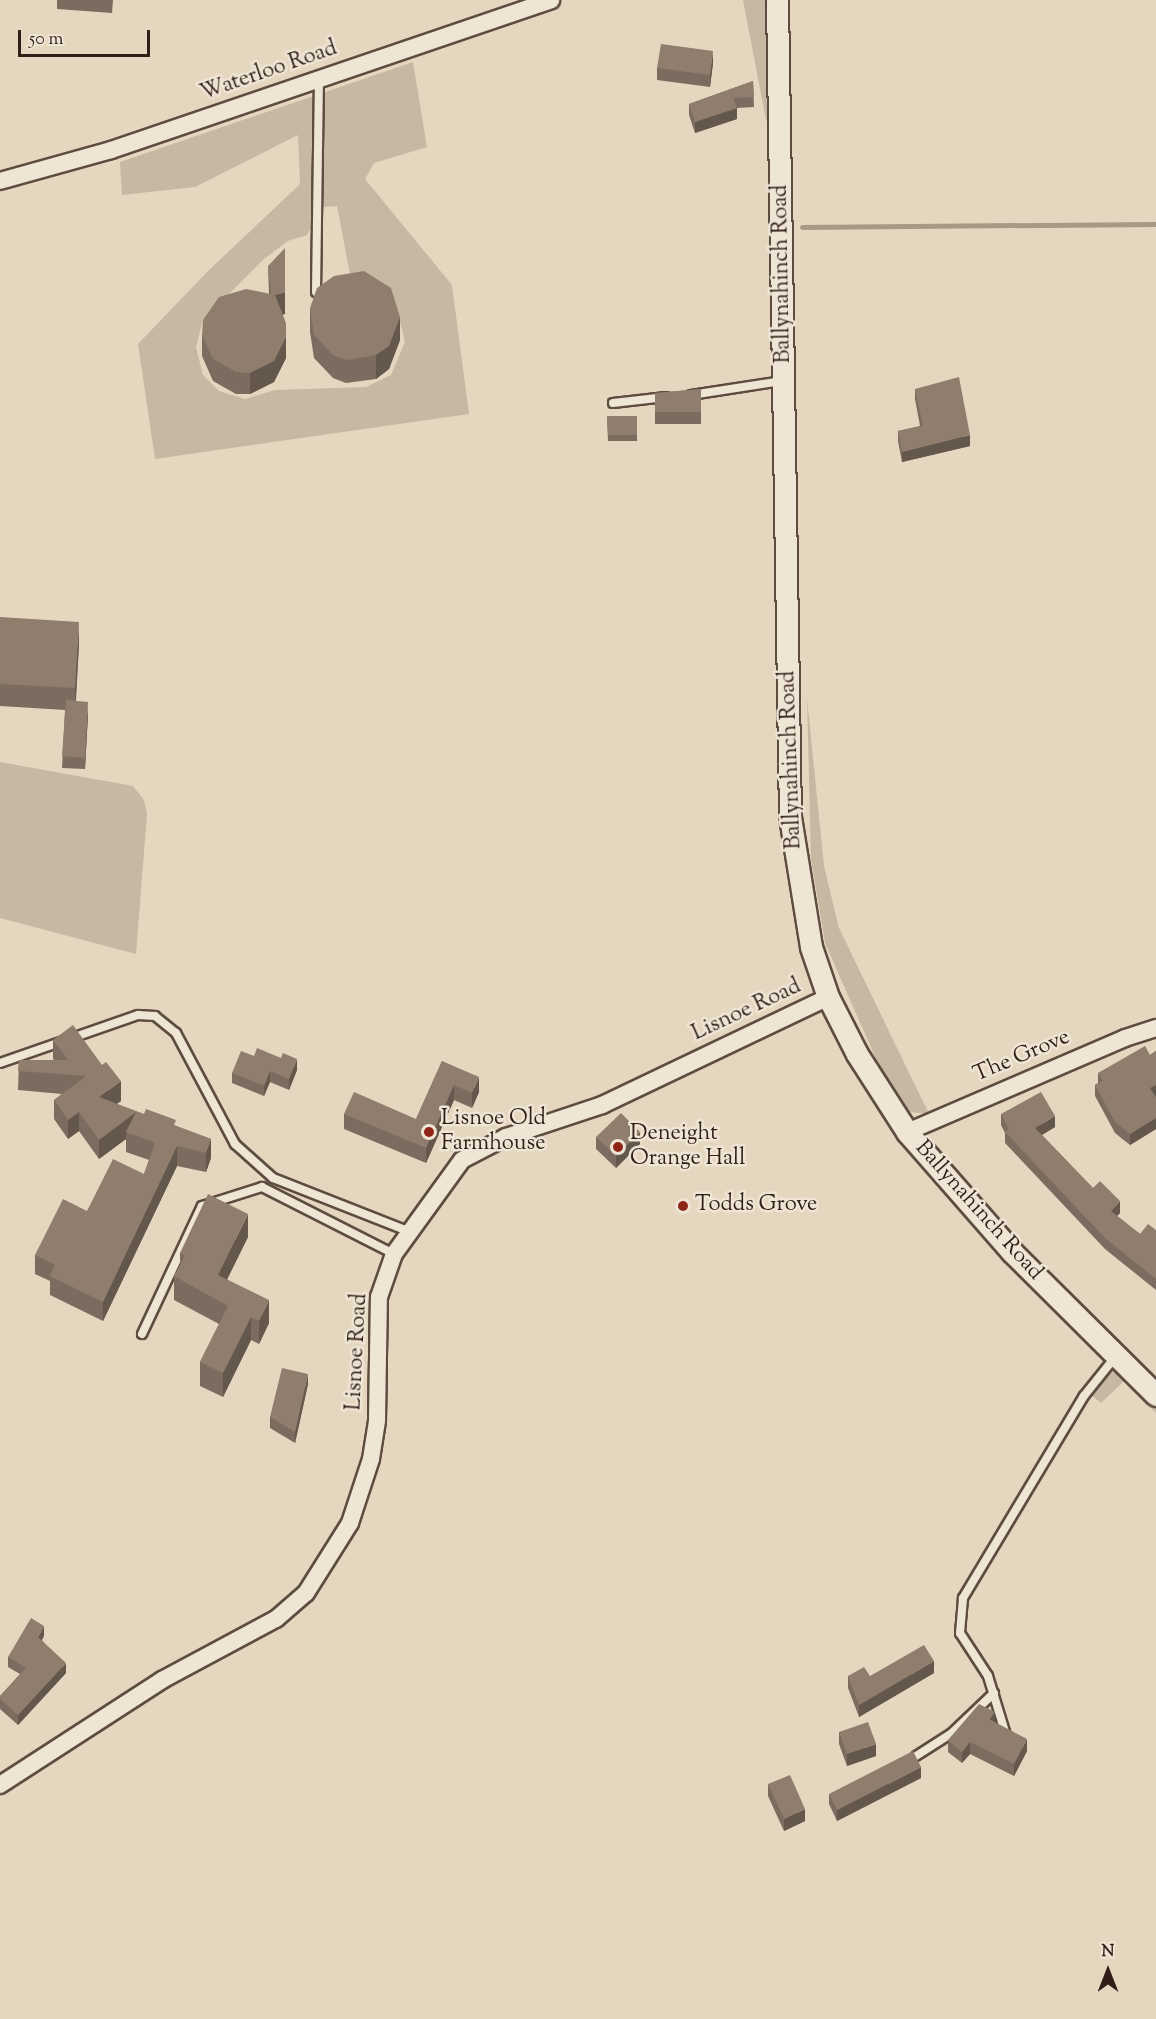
<!DOCTYPE html>
<html>
<head>
<meta charset="utf-8">
<style>
  body { margin:0 }
  #map { position:relative; width:1156px; height:2019px; overflow:hidden; background:#e5d7bf; font-family:"Sorts Mill Goudy",serif }
  div>[style] { position:absolute }
  .green>* { inset:0; background:#c6b8a2 }
  .stream>* { height:5px; margin:-2.5px; padding:0 2.5px; transform-origin:2.5px; border-radius:2.5px; background:#a89886 }
  .roads { filter:drop-shadow(2px 0 #5e4c40) drop-shadow(-2px 0 #5e4c40) drop-shadow(0 2px #5e4c40) drop-shadow(0 -2px #5e4c40) }
  .service>* { height:8px; margin:-4px; padding:0 4px; transform-origin:4px; border-radius:4px; background:#eee5d5 }
  .minor>* { height:16px; margin:-8px; padding:0 8px; transform-origin:8px; border-radius:8px; background:#eee5d5 }
  .tertiary>* { height:21px; margin:-10.5px; padding:0 10.5px; transform-origin:10.5px; border-radius:10.5px; background:#eee5d5 }
  .wall>* { inset:0; background:#7b6c5f }
  .shaded-wall>* { inset:0; background:#64584d }
  .building>* { inset:0; background:#8f7e6e }
  .dots>* { width:16px; height:16px; translate:-50% -50%; box-sizing:border-box; border:3px solid #eee5d5; border-radius:50% }
  span { translate:-50% -50%; white-space:nowrap; text-align:center; line-height:1.15; -webkit-text-stroke:5px #eee5d5; paint-order:stroke }
  .street-label { font-size:22px; color:#311e16 }
  .poi-label { font-size:22px; color:#311e16 }
  .left { translate:0 -50%; text-align:left }
  .north { position:absolute; left:1078px; top:1941px; width:60px; height:60px; -webkit-text-stroke:4px #eee5d5; paint-order:stroke; rotate:0deg; font-size:16px; font-weight:700; line-height:24px; text-align:center; color:#311e16 }
  .north::after { content:''; display:block; margin:auto; width:21px; height:27px; background:#311e16; clip-path:polygon(50% 0,100% 100%,50% 72%,0 100%) }
  .scale { position:absolute; left:18px; top:30px; width:132px; height:27px; box-sizing:border-box; border:3px solid #311e16; border-top:0; padding-left:8px; font-size:18px; line-height:21px; white-space:nowrap; color:#311e16; -webkit-text-stroke:4px #eee5d5; paint-order:stroke }
</style>
</head>
<body>
<div id="map">
  <div class="green">
    <div style="clip-path:polygon(743px 0,767px 0,769px 129px,765px 115px)"></div>
    <div style="clip-path:polygon(evenodd,413px 62px,427px 147px,374px 163px,365px 179px,452px 285px,469px 414px,155px 459px,138px 344px,207px 272px,300px 184px,298px 135px,195px 187px,122px 195px,120px 162px,413px 62px,337px 206px,350px 274px,395px 301px,405px 342px,391px 375px,366px 387px,275px 390px,245px 399px,219px 391px,203px 375px,196px 347px,203px 320px,264px 259px,288px 241px,307px 235px,322px 207px,337px 206px)"></div>
    <div style="clip-path:polygon(807px 698px,824px 866px,839px 928px,929px 1114px,910px 1112px,880px 1068px,825px 943px,811px 859px)"></div>
    <div style="clip-path:polygon(0 762px,133px 786px,144px 800px,147px 814px,136px 954px,0 918px)"></div>
    <div style="clip-path:polygon(1114px 1371px,1156px 1405px,1156px 1413px,1124px 1381px,1101px 1403px,1090px 1394px)"></div>
  </div>
  <div class="stream">
    <div style="left:802px;top:227px;width:354px;rotate:-0.5deg"></div>
  </div>
  <div class="roads">
    <div class="service">
      <div style="left:316px;top:292px;width:213px;rotate:-89.2deg"></div>
      <div style="left:691px;top:395px;width:91px;rotate:-8.8deg"></div>
      <div style="left:613px;top:403px;width:53px;rotate:-6.5deg"></div>
      <div style="left:0;top:1063px;width:146px;rotate:-19.2deg"></div>
      <div style="left:138px;top:1015px;width:17px;rotate:3deg"></div>
      <div style="left:155px;top:1016px;width:27px;rotate:39deg"></div>
      <div style="left:176px;top:1033px;width:126px;rotate:62deg"></div>
      <div style="left:235px;top:1144px;width:51px;rotate:41.8deg"></div>
      <div style="left:273px;top:1178px;width:147px;rotate:21.5deg"></div>
      <div style="left:142px;top:1334px;width:141px;rotate:-64.9deg"></div>
      <div style="left:202px;top:1206px;width:63px;rotate:-17.6deg"></div>
      <div style="left:262px;top:1187px;width:148px;rotate:26.9deg"></div>
      <div style="left:1006px;top:1735px;width:62px;rotate:-107deg"></div>
      <div style="left:988px;top:1676px;width:51px;rotate:-123.1deg"></div>
      <div style="left:960px;top:1633px;width:35px;rotate:-85deg"></div>
      <div style="left:963px;top:1598px;width:235px;rotate:-59.1deg"></div>
      <div style="left:1084px;top:1396px;width:51px;rotate:-51.3deg"></div>
      <div style="left:916px;top:1756px;width:43px;rotate:-32.6deg"></div>
      <div style="left:952px;top:1733px;width:58px;rotate:-43.6deg"></div>
    </div>
    <div class="minor">
      <div style="left:0;top:181px;width:115px;rotate:-15.6deg"></div>
      <div style="left:111px;top:150px;width:465px;rotate:-18.8deg"></div>
      <div style="left:907px;top:1132px;width:237px;rotate:-23.3deg"></div>
      <div style="left:1125px;top:1038px;width:33px;rotate:-18deg"></div>
      <div style="left:0;top:1785px;width:193px;rotate:-32.9deg"></div>
      <div style="left:162px;top:1680px;width:129px;rotate:-28.2deg"></div>
      <div style="left:276px;top:1619px;width:40px;rotate:-41deg"></div>
      <div style="left:306px;top:1593px;width:83px;rotate:-57.8deg"></div>
      <div style="left:350px;top:1523px;width:67px;rotate:-71.8deg"></div>
      <div style="left:371px;top:1459px;width:39px;rotate:-81deg"></div>
      <div style="left:377px;top:1420px;width:123px;rotate:-89.1deg"></div>
      <div style="left:379px;top:1297px;width:46px;rotate:-70.8deg"></div>
      <div style="left:394px;top:1254px;width:116px;rotate:-54.1deg"></div>
      <div style="left:462px;top:1160px;width:50px;rotate:-27.6deg"></div>
      <div style="left:506px;top:1137px;width:101px;rotate:-18.4deg"></div>
      <div style="left:602px;top:1105px;width:250px;rotate:-25.5deg"></div>
    </div>
    <div class="tertiary">
      <div style="left:777px;top:0;width:817px;rotate:89.09deg"></div>
      <div style="left:790px;top:817px;width:132px;rotate:80.8deg"></div>
      <div style="left:811px;top:947px;width:53px;rotate:71.2deg"></div>
      <div style="left:828px;top:997px;width:64px;rotate:63deg"></div>
      <div style="left:857px;top:1054px;width:93px;rotate:57.3deg"></div>
      <div style="left:907px;top:1132px;width:159px;rotate:48.8deg"></div>
      <div style="left:1012px;top:1252px;width:203px;rotate:44.8deg"></div>
    </div>
  </div>
  <div class="wall">
    <div style="clip-path:polygon(57px 0,113px 0,112px 13px,57px 9px)"></div>
    <div style="clip-path:polygon(713px 63px,710px 87px,657px 80px,657px 68px)"></div>
    <div style="clip-path:polygon(753px 81px,754px 107px,737px 108px,737px 119px,695px 133px,689px 115px,689px 104px)"></div>
    <div style="clip-path:polygon(268px 266px,285px 314px,282px 315px,286px 358px,274px 382px,250px 394px,236px 394px,213px 381px,202px 356px,202px 335px,269px 294px)"></div>
    <div style="clip-path:polygon(310px 308px,400px 340px,389px 369px,376px 379px,346px 383px,333px 378px,314px 358px,310px 332px)"></div>
    <div style="clip-path:polygon(701px 389px,701px 424px,655px 424px,655px 393px)"></div>
    <div style="clip-path:polygon(915px 389px,970px 446px,902px 462px,898px 441px,898px 431px,920px 426px,915px 399px)"></div>
    <div style="clip-path:polygon(607px 416px,637px 416px,637px 441px,608px 441px)"></div>
    <div style="clip-path:polygon(0 617px,79px 644px,76px 701px,88px 714px,85px 769px,62px 768px,65px 710px,0 706px)"></div>
    <div style="clip-path:polygon(53px 1040px,121px 1101px,116px 1104px,211px 1139px,211px 1158px,206px 1172px,177px 1166px,103px 1321px,50px 1295px,50px 1281px,35px 1274px,35px 1255px,87px 1211px,144px 1174px,149px 1160px,126px 1152px,126px 1139px,99px 1159px,79px 1131px,68px 1139px,54px 1119px,54px 1100px,62px 1094px,18px 1090px,19px 1060px,54px 1060px,53px 1059px)"></div>
    <div style="clip-path:polygon(1156px 1051px,1156px 1129px,1130px 1145px,1115px 1133px,1095px 1096px,1095px 1085px,1098px 1083px,1098px 1073px,1150px 1055px)"></div>
    <div style="clip-path:polygon(254px 1056px,281px 1058px,297px 1070px,289px 1090px,270px 1082px,264px 1096px,232px 1083px,232px 1073px)"></div>
    <div style="clip-path:polygon(442px 1061px,479px 1092px,472px 1108px,454px 1100px,426px 1163px,344px 1129px,344px 1114px,416px 1119px)"></div>
    <div style="clip-path:polygon(1001px 1114px,1055px 1127px,1042px 1135px,1093px 1188px,1120px 1213px,1117px 1216px,1140px 1234px,1156px 1230px,1156px 1290px,1105px 1249px,1005px 1143px,1005px 1133px,1001px 1125px)"></div>
    <div style="clip-path:polygon(596px 1137px,640px 1144px,616px 1168px,596px 1149px)"></div>
    <div style="clip-path:polygon(248px 1237px,227px 1279px,269px 1323px,259px 1344px,251px 1340px,223px 1397px,200px 1386px,200px 1362px,219px 1324px,174px 1300px,174px 1276px,180px 1266px,180px 1253px)"></div>
    <div style="clip-path:polygon(308px 1384px,295px 1443px,270px 1428px,270px 1417px)"></div>
    <div style="clip-path:polygon(44px 1636px,42px 1640px,66px 1673px,18px 1725px,0 1709px,0 1696px,20px 1674px,8px 1667px,8px 1657px)"></div>
    <div style="clip-path:polygon(934px 1673px,859px 1717px,848px 1688px,848px 1676px,870px 1676px)"></div>
    <div style="clip-path:polygon(995px 1722px,1027px 1751px,1014px 1776px,970px 1754px,962px 1763px,948px 1752px,948px 1740px)"></div>
    <div style="clip-path:polygon(839px 1732px,876px 1756px,847px 1766px,839px 1744px)"></div>
    <div style="clip-path:polygon(921px 1778px,837px 1821px,829px 1804px,829px 1794px)"></div>
    <div style="clip-path:polygon(768px 1784px,805px 1821px,784px 1831px,768px 1796px)"></div>
  </div>
  <div class="shaded-wall">
    <div style="clip-path:polygon(713px 51px,713px 63px,710px 87px,710px 75px)"></div>
    <div style="clip-path:polygon(737px 108px,737px 119px,695px 133px,695px 122px)"></div>
    <div style="clip-path:polygon(285px 292px,285px 314px,275px 316px,275px 295px)"></div>
    <div style="clip-path:polygon(400px 317px,400px 340px,389px 369px,376px 379px,376px 355px)"></div>
    <div style="clip-path:polygon(286px 337px,286px 358px,274px 382px,250px 394px,250px 373px)"></div>
    <div style="clip-path:polygon(970px 435px,970px 446px,902px 462px,902px 452px)"></div>
    <div style="clip-path:polygon(79px 622px,79px 644px,75px 710px,75px 688px)"></div>
    <div style="clip-path:polygon(88px 702px,88px 714px,85px 769px,85px 758px)"></div>
    <div style="clip-path:polygon(297px 1059px,297px 1070px,289px 1090px,289px 1079px)"></div>
    <div style="clip-path:polygon(270px 1071px,270px 1082px,264px 1096px,264px 1086px)"></div>
    <div style="clip-path:polygon(479px 1077px,479px 1092px,472px 1108px,472px 1093px)"></div>
    <div style="clip-path:polygon(121px 1081px,121px 1101px,99px 1117px,99px 1097px)"></div>
    <div style="clip-path:polygon(454px 1085px,454px 1100px,426px 1163px,426px 1148px)"></div>
    <div style="clip-path:polygon(1156px 1085px,1156px 1096px,1150px 1099px,1150px 1088px)"></div>
    <div style="clip-path:polygon(79px 1112px,79px 1131px,68px 1139px,68px 1120px)"></div>
    <div style="clip-path:polygon(136px 1112px,126px 1132px,126px 1139px,99px 1159px,99px 1140px)"></div>
    <div style="clip-path:polygon(1055px 1116px,1055px 1127px,1035px 1139px,1035px 1128px)"></div>
    <div style="clip-path:polygon(1156px 1118px,1156px 1129px,1130px 1145px,1130px 1134px)"></div>
    <div style="clip-path:polygon(640px 1132px,640px 1144px,616px 1168px,616px 1156px)"></div>
    <div style="clip-path:polygon(211px 1139px,211px 1158px,206px 1172px,206px 1153px)"></div>
    <div style="clip-path:polygon(177px 1146px,177px 1166px,103px 1321px,103px 1302px)"></div>
    <div style="clip-path:polygon(1120px 1201px,1120px 1213px,1111px 1222px,1111px 1211px)"></div>
    <div style="clip-path:polygon(248px 1214px,248px 1237px,218px 1298px,218px 1275px)"></div>
    <div style="clip-path:polygon(269px 1300px,269px 1323px,259px 1344px,259px 1321px)"></div>
    <div style="clip-path:polygon(251px 1317px,251px 1340px,223px 1397px,223px 1373px)"></div>
    <div style="clip-path:polygon(308px 1374px,308px 1384px,295px 1443px,295px 1432px)"></div>
    <div style="clip-path:polygon(44px 1626px,44px 1636px,38px 1647px,38px 1637px)"></div>
    <div style="clip-path:polygon(934px 1661px,934px 1673px,859px 1717px,859px 1705px)"></div>
    <div style="clip-path:polygon(66px 1663px,66px 1673px,18px 1725px,18px 1715px)"></div>
    <div style="clip-path:polygon(995px 1712px,995px 1724px,989px 1719px)"></div>
    <div style="clip-path:polygon(1027px 1739px,1027px 1751px,1014px 1776px,1014px 1764px)"></div>
    <div style="clip-path:polygon(970px 1742px,970px 1754px,962px 1763px,962px 1752px)"></div>
    <div style="clip-path:polygon(876px 1744px,876px 1756px,847px 1766px,847px 1754px)"></div>
    <div style="clip-path:polygon(921px 1767px,921px 1778px,837px 1821px,837px 1810px)"></div>
    <div style="clip-path:polygon(805px 1809px,805px 1821px,784px 1831px,784px 1819px)"></div>
  </div>
  <div class="building">
    <div style="clip-path:polygon(661px 44px,713px 51px,710px 75px,657px 68px)"></div>
    <div style="clip-path:polygon(753px 81px,754px 97px,733px 98px,737px 108px,695px 122px,689px 104px)"></div>
    <div style="clip-path:polygon(285px 248px,285px 292px,275px 295px,286px 323px,286px 337px,274px 361px,250px 373px,236px 372px,213px 359px,202px 335px,203px 320px,219px 297px,246px 289px,271px 294px,268px 266px)"></div>
    <div style="clip-path:polygon(364px 271px,391px 288px,400px 317px,389px 346px,376px 355px,346px 360px,333px 355px,314px 335px,310px 308px,317px 288px,334px 276px)"></div>
    <div style="clip-path:polygon(959px 377px,970px 435px,902px 452px,898px 431px,923px 426px,915px 389px)"></div>
    <div style="clip-path:polygon(701px 389px,701px 412px,655px 412px,655px 393px)"></div>
    <div style="clip-path:polygon(607px 416px,637px 416px,637px 435px,608px 435px)"></div>
    <div style="clip-path:polygon(0 617px,79px 622px,75px 688px,0 684px)"></div>
    <div style="clip-path:polygon(66px 700px,88px 702px,85px 758px,62px 756px)"></div>
    <div style="clip-path:polygon(73px 1025px,102px 1065px,106px 1062px,121px 1081px,99px 1097px,144px 1114px,146px 1109px,176px 1120px,174px 1125px,211px 1139px,206px 1153px,177px 1146px,103px 1302px,50px 1276px,55px 1265px,35px 1255px,63px 1199px,87px 1211px,113px 1159px,144px 1174px,155px 1143px,126px 1132px,136px 1112px,99px 1140px,79px 1112px,68px 1120px,54px 1100px,86px 1076px,18px 1071px,19px 1060px,68px 1060px,53px 1040px)"></div>
    <div style="clip-path:polygon(1145px 1046px,1150px 1055px,1156px 1051px,1156px 1085px,1150px 1088px,1156px 1097px,1156px 1118px,1130px 1134px,1115px 1122px,1095px 1085px,1103px 1081px,1098px 1073px)"></div>
    <div style="clip-path:polygon(257px 1048px,281px 1058px,283px 1053px,297px 1059px,289px 1079px,270px 1071px,264px 1086px,232px 1073px,241px 1051px,254px 1056px)"></div>
    <div style="clip-path:polygon(442px 1061px,479px 1077px,472px 1093px,454px 1085px,426px 1148px,344px 1114px,354px 1092px,416px 1119px)"></div>
    <div style="clip-path:polygon(1041px 1092px,1055px 1116px,1035px 1128px,1093px 1188px,1100px 1181px,1120px 1201px,1111px 1211px,1140px 1234px,1148px 1224px,1156px 1230px,1156px 1279px,1105px 1238px,1005px 1132px,1009px 1129px,1001px 1114px)"></div>
    <div style="clip-path:polygon(621px 1113px,640px 1132px,616px 1156px,596px 1137px)"></div>
    <div style="clip-path:polygon(208px 1194px,248px 1214px,218px 1275px,269px 1300px,259px 1321px,251px 1317px,223px 1373px,200px 1362px,228px 1306px,174px 1276px,185px 1256px,180px 1253px)"></div>
    <div style="clip-path:polygon(282px 1368px,308px 1374px,295px 1432px,270px 1417px)"></div>
    <div style="clip-path:polygon(31px 1618px,44px 1626px,38px 1637px,66px 1663px,18px 1715px,0 1699px,0 1696px,26px 1668px,8px 1657px)"></div>
    <div style="clip-path:polygon(924px 1645px,934px 1661px,859px 1705px,848px 1676px,864px 1667px,870px 1676px)"></div>
    <div style="clip-path:polygon(979px 1704px,995px 1712px,989px 1719px,1027px 1739px,1014px 1764px,970px 1742px,962px 1752px,948px 1740px)"></div>
    <div style="clip-path:polygon(868px 1722px,876px 1744px,847px 1754px,839px 1732px)"></div>
    <div style="clip-path:polygon(913px 1751px,921px 1767px,837px 1810px,829px 1794px)"></div>
    <div style="clip-path:polygon(790px 1775px,805px 1809px,784px 1819px,768px 1784px)"></div>
  </div>
  <div class="dots">
    <div style="left:429px;top:1132px;background:#8f2418"></div>
    <div style="left:618px;top:1147px;background:#8f2418"></div>
    <div style="left:683px;top:1206px;background:#8f2418"></div>
  </div>
  <div class="street-label">
    <span style="left:269px;top:72px;rotate:-19deg">Waterloo Road</span>
    <span style="left:783px;top:274px;rotate:-91deg">Ballynahinch Road</span>
    <span style="left:792px;top:760px;rotate:-92deg">Ballynahinch Road</span>
    <span style="left:747px;top:1011px;rotate:-25deg">Lisnoe Road</span>
    <span style="left:1022px;top:1057px;rotate:-23deg">The Grove</span>
    <span style="left:978px;top:1211px;rotate:48deg">Ballynahinch Road</span>
    <span style="left:358px;top:1352px;rotate:-87deg">Lisnoe Road</span>
  </div>
  <div class="poi-label">
    <span class="left" style="left:441px;top:1132px">Lisnoe Old<br>Farmhouse</span>
    <span class="left" style="left:630px;top:1147px">Deneight<br>Orange Hall</span>
    <span class="left" style="left:695px;top:1206px">Todds Grove</span>
  </div>
  <div class="north">N</div>
  <div class="scale">50 m</div>
</div>
</body>
</html>
